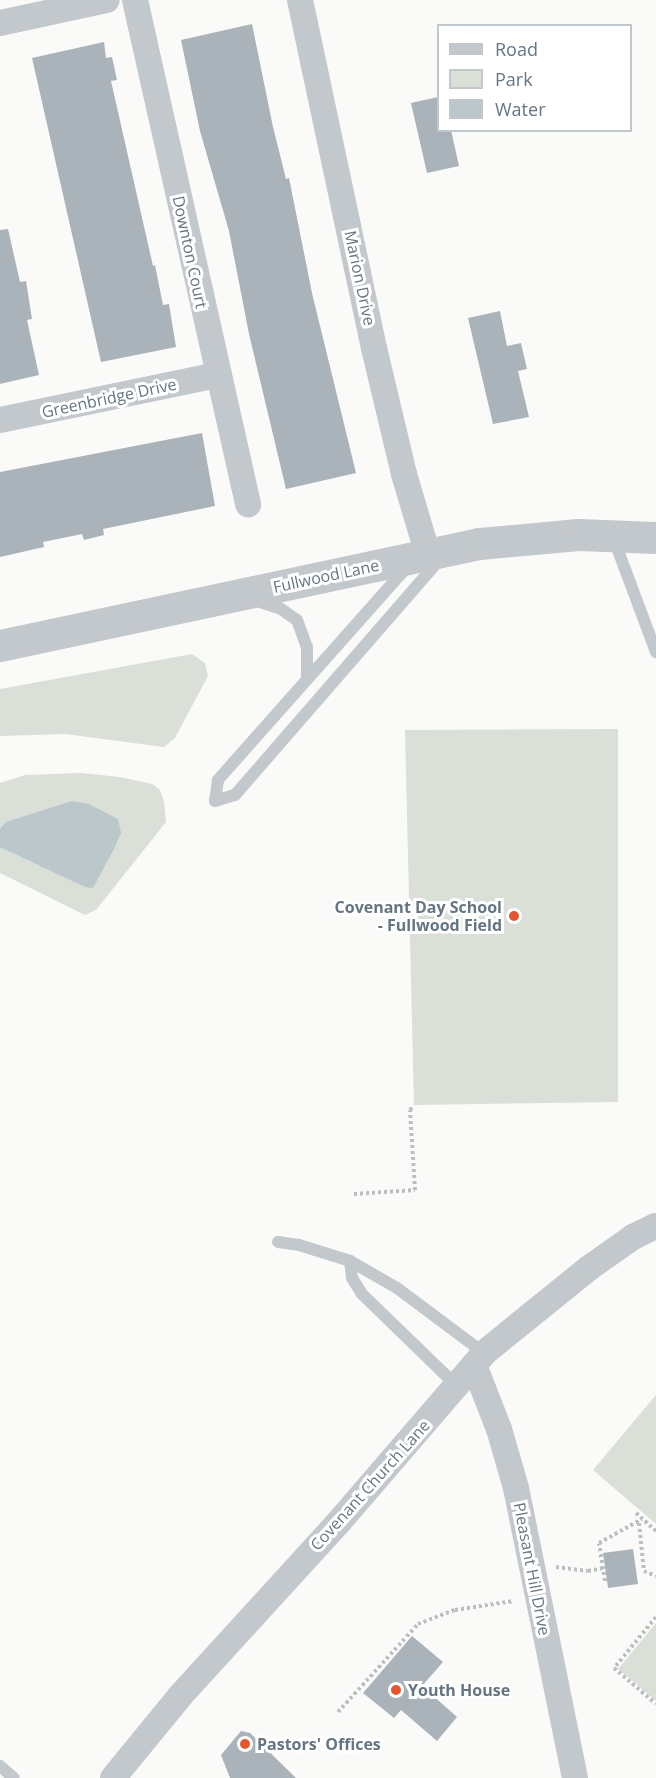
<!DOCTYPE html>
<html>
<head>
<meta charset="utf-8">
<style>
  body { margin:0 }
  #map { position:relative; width:656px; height:1778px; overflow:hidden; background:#fafaf8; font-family:"Open Sans",sans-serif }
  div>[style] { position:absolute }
  .green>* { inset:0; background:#dadfd7 }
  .water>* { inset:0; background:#bbc7cb }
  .building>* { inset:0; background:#aab3b9 }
  .path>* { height:4px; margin-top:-2px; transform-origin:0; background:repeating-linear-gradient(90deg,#bbbfc2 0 3px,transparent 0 6px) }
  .service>* { height:12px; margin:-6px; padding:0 6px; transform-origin:6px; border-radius:6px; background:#c3c8cc }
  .minor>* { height:26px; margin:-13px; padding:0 13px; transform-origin:13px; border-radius:13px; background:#c3c8cc }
  .tertiary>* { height:32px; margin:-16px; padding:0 16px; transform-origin:16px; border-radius:16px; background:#c3c8cc }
  .dots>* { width:16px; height:16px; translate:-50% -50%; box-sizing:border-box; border:3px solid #fff; border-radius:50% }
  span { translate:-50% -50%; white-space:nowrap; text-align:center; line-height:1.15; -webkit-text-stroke:6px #fff; paint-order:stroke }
  .street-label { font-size:16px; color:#657683 }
  .poi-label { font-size:16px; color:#657683; font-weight:700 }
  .right { translate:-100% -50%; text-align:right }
  .left { translate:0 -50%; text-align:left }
  .legend { position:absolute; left:437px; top:24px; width:195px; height:108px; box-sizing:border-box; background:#fff; border:2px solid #c1c8cd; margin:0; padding:8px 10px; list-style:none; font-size:18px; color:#657683 }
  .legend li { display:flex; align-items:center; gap:12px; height:30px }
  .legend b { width:30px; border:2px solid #c1c8cd }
</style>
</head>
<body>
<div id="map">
  <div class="green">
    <div style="clip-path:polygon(192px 654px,205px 663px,208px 676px,175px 738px,164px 747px,65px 734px,0 736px,0 689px)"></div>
    <div style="clip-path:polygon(618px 729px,618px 1102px,414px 1105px,405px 730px)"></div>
    <div style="clip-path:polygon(81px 773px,120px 777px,152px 784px,160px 790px,164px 801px,166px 822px,96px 910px,85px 915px,0 873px,0 783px,25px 775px)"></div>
    <div style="clip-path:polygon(656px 1395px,656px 1524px,593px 1470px)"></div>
    <div style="clip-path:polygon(656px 1623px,656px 1701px,618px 1669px)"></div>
  </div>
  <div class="water">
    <div style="clip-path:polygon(72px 801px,89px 804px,118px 819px,121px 833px,114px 849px,93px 888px,85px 887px,0 847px,0 829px,6px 822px)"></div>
  </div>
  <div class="building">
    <div style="clip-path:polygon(252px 24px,273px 127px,286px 179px,289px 178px,312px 293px,356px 473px,286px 489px,249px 334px,229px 231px,200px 131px,181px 40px)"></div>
    <div style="clip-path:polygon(104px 42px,106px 58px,112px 57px,117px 80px,111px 81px,153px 266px,155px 265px,163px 305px,169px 304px,176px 347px,101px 362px,32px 58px)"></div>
    <div style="clip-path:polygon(438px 97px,438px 130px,451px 130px,459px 166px,427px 173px,411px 103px)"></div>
    <div style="clip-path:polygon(8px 229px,20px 282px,26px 281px,32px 319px,27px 320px,39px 375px,0 384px,0 230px)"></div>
    <div style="clip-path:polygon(500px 311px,507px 346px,521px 343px,527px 369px,518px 371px,529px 417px,493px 424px,468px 318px)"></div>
    <div style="clip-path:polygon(202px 433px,215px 506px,103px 529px,104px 535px,84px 540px,82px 534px,43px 542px,44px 547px,0 557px,0 472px)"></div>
    <div style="clip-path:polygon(633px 1549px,638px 1584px,608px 1588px,603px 1553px)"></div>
    <div style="clip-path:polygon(412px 1636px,443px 1662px,422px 1686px,457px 1717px,437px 1741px,401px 1710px,394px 1718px,363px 1693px)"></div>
    <div style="clip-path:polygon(241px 1731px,250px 1733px,296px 1778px,230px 1778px,221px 1755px)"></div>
  </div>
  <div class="path">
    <div style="left:354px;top:1194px;width:61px;rotate:-3.8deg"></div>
    <div style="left:415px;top:1190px;width:80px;rotate:-93.6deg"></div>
    <div style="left:410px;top:1110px;width:6px;rotate:-51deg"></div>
    <div style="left:636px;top:1513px;width:27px;rotate:42deg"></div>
    <div style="left:639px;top:1523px;width:48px;rotate:84.1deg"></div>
    <div style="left:644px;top:1571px;width:13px;rotate:23deg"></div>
    <div style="left:556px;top:1567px;width:32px;rotate:7deg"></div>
    <div style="left:588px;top:1571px;width:15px;rotate:-11deg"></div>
    <div style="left:605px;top:1581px;width:38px;rotate:-99deg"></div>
    <div style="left:599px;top:1543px;width:49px;rotate:-29.2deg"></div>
    <div style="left:656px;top:1617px;width:66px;rotate:129.5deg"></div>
    <div style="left:614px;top:1668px;width:55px;rotate:40.6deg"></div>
    <div style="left:338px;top:1712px;width:119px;rotate:-47.7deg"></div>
    <div style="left:418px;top:1624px;width:40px;rotate:-21deg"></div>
    <div style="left:455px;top:1610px;width:60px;rotate:-8.7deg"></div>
  </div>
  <div class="service">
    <div style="left:613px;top:537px;width:123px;rotate:69.5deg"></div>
    <div style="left:407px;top:567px;width:285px;rotate:131.6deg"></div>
    <div style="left:218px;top:780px;width:21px;rotate:98deg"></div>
    <div style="left:215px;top:801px;width:21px;rotate:-17deg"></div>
    <div style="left:235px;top:795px;width:313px;rotate:-49deg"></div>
    <div style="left:257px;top:601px;width:25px;rotate:18deg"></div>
    <div style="left:281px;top:609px;width:19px;rotate:35deg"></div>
    <div style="left:297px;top:620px;width:29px;rotate:70deg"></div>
    <div style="left:307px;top:647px;width:32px;rotate:90deg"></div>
    <div style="left:278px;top:1242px;width:21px;rotate:8deg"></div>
    <div style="left:299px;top:1245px;width:53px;rotate:17.4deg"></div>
    <div style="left:350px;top:1261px;width:54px;rotate:29.9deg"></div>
    <div style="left:397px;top:1288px;width:109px;rotate:36.8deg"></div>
    <div style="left:350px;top:1261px;width:17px;rotate:83deg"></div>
    <div style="left:352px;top:1278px;width:19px;rotate:58deg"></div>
    <div style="left:362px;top:1294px;width:132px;rotate:44.1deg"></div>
    <div style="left:0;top:1766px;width:18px;rotate:41deg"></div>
  </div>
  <div class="minor">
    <div style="left:135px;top:0;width:517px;rotate:77.36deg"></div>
    <div style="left:300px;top:0;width:356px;rotate:78deg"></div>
    <div style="left:374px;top:348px;width:130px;rotate:76.6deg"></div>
    <div style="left:404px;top:474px;width:84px;rotate:73.5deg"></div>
    <div style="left:0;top:23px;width:109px;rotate:-12.1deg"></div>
    <div style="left:0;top:420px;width:223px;rotate:-11.7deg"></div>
    <div style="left:474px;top:1365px;width:69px;rotate:68.7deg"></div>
    <div style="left:499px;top:1429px;width:61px;rotate:73.9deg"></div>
    <div style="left:516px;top:1488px;width:296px;rotate:78.5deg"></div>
    <div style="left:113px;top:1778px;width:106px;rotate:-50.7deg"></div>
    <div style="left:180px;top:1696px;width:234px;rotate:-47.6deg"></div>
    <div style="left:338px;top:1523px;width:224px;rotate:-49.3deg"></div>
    <div style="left:484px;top:1353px;width:135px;rotate:-39deg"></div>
    <div style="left:589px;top:1268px;width:54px;rotate:-35.2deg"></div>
    <div style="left:633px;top:1237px;width:25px;rotate:-26deg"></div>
  </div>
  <div class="tertiary">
    <div style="left:0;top:646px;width:491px;rotate:-12deg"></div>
    <div style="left:480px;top:544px;width:99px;rotate:-5.2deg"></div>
    <div style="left:579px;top:535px;width:77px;rotate:2.2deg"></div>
  </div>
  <div class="dots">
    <div style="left:514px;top:916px;background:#e4572e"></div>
    <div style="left:396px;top:1690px;background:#e4572e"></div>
    <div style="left:245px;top:1744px;background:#e4572e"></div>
  </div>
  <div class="street-label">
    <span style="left:190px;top:252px;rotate:78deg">Downton Court</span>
    <span style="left:360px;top:278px;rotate:78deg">Marion Drive</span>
    <span style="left:109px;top:398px;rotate:-12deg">Greenbridge Drive</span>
    <span style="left:326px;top:576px;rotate:-12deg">Fullwood Lane</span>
    <span style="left:370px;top:1485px;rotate:-48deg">Covenant Church Lane</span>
    <span style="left:532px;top:1569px;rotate:79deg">Pleasant Hill Drive</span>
  </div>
  <div class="poi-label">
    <span class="right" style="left:502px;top:916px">Covenant Day School<br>- Fullwood Field</span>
    <span class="left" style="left:408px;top:1690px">Youth House</span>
    <span class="left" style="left:257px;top:1744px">Pastors' Offices</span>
  </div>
  <ul class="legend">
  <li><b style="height:8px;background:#c3c8cc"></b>Road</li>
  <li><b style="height:16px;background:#dadfd7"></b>Park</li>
  <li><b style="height:16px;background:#bbc7cb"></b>Water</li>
  </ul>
</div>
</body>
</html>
